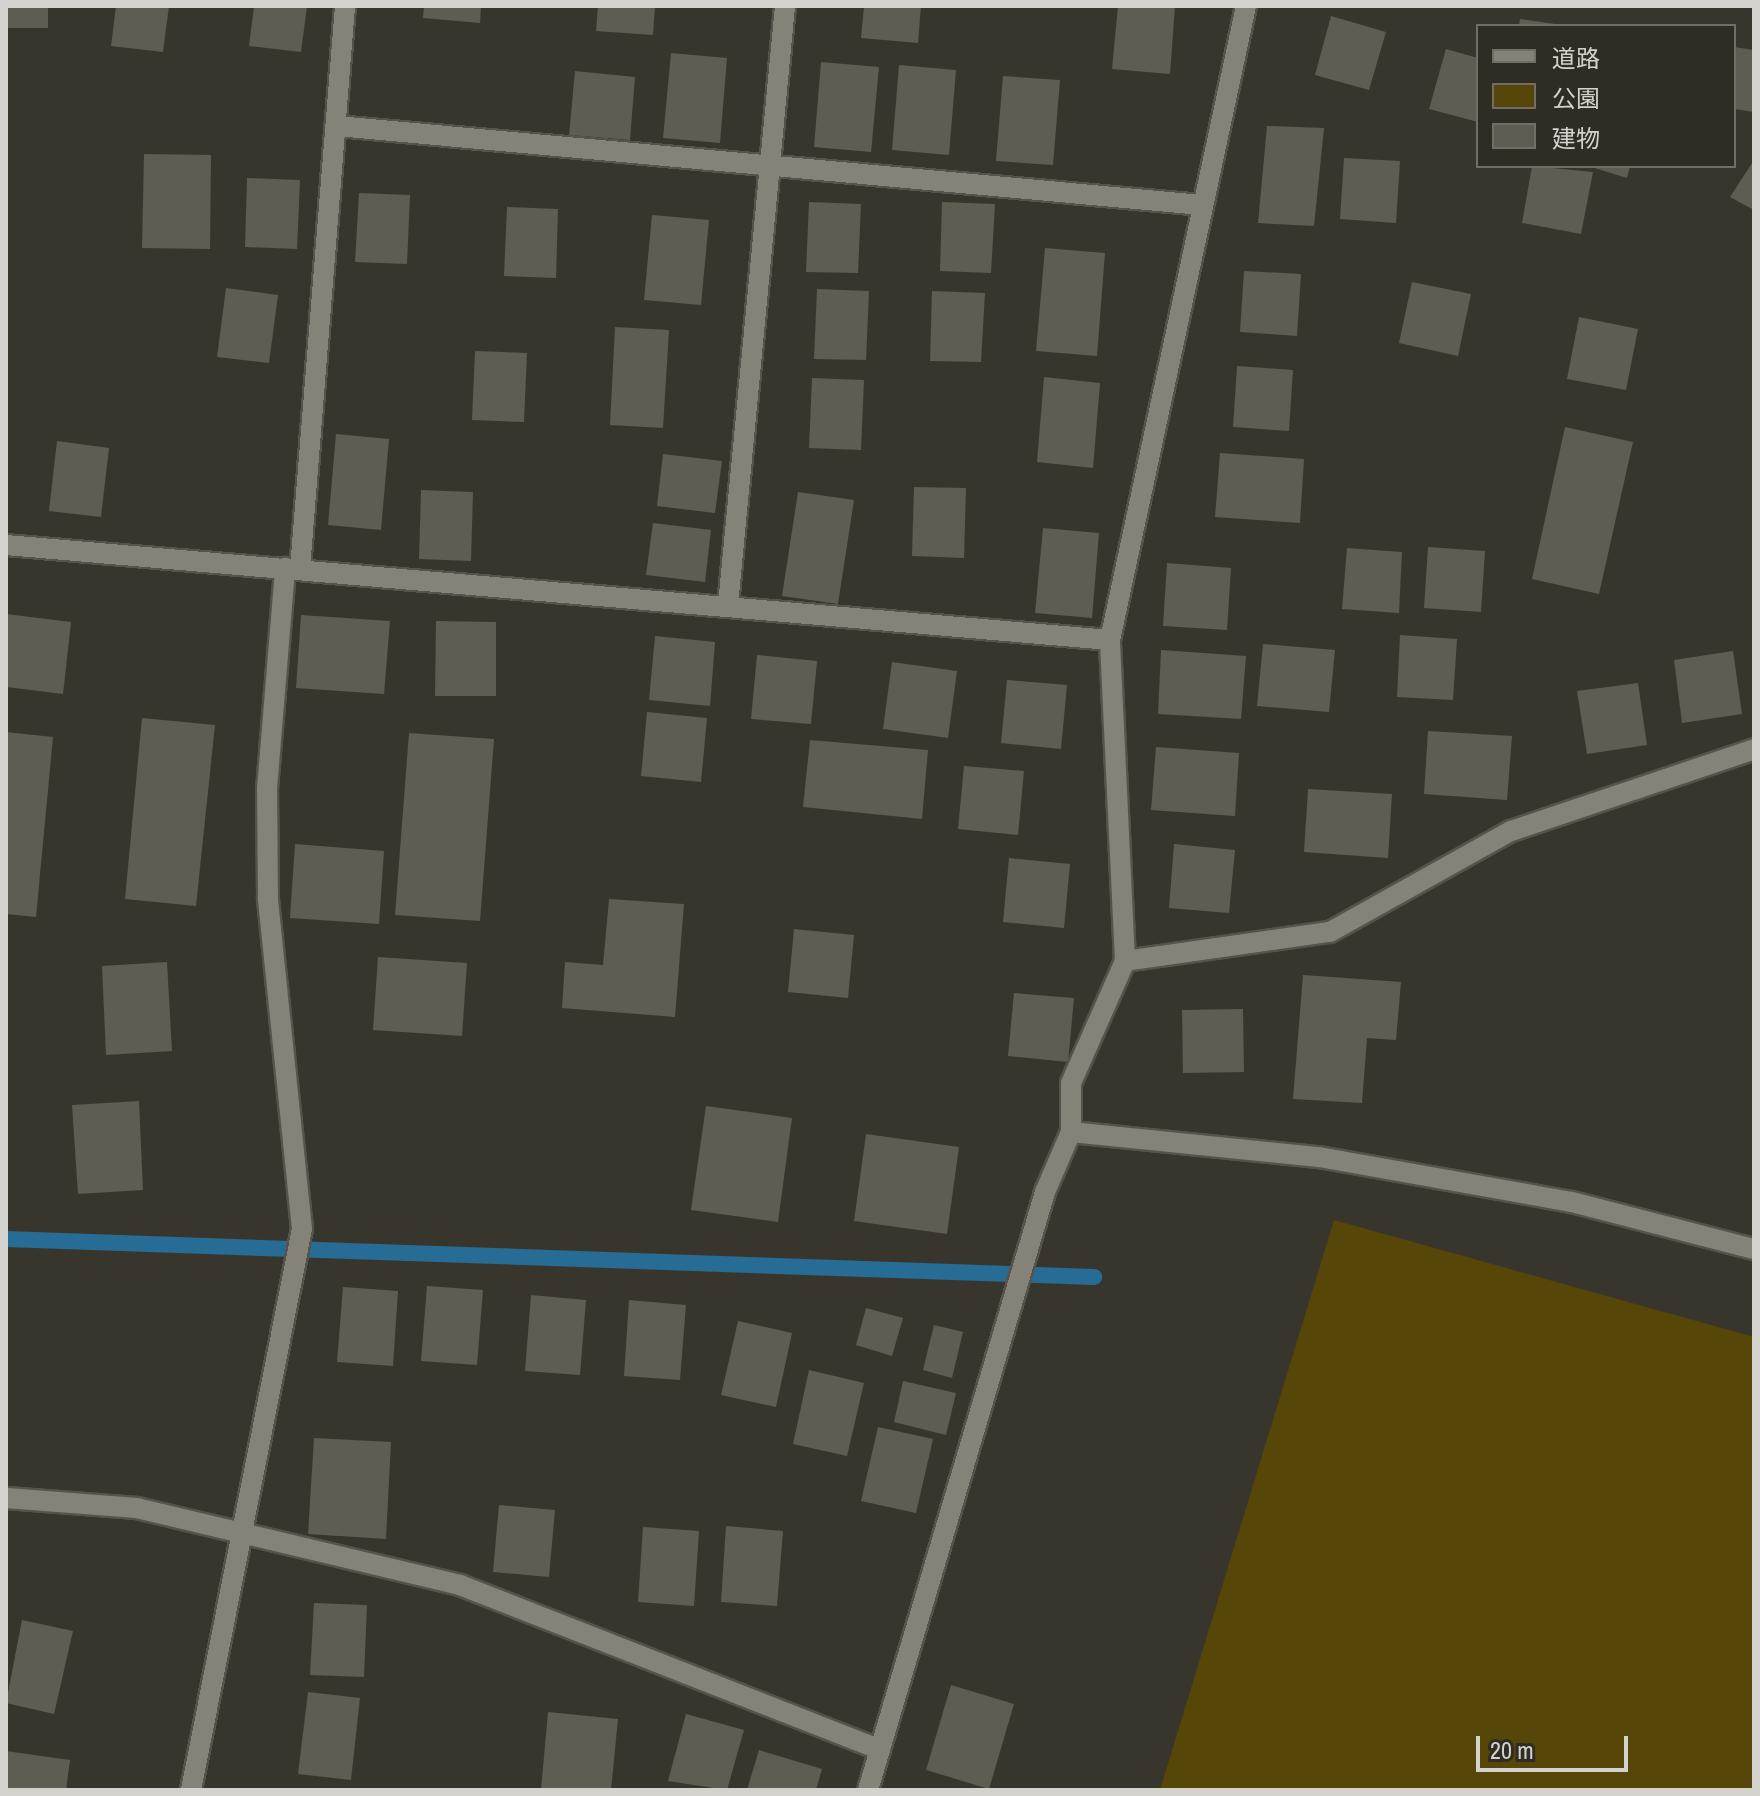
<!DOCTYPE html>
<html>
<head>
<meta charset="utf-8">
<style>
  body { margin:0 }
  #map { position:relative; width:1760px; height:1796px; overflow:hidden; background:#38362c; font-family:"Archivo Narrow","Noto Sans JP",sans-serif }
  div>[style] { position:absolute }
  .green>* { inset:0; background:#564708 }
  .stream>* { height:16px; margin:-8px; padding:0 8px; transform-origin:8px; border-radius:8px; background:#276c94 }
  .building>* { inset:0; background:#5f5c52 }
  .roads { filter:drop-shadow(2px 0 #56534c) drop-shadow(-2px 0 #56534c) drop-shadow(0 2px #56534c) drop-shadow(0 -2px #56534c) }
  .minor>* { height:20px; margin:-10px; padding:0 10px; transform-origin:10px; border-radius:10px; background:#858278 }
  span { translate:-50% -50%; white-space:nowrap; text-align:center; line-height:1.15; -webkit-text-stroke:7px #2e2c23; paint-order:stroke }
  .frame { position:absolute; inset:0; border:8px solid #d4d2cd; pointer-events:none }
  .legend { position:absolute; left:1476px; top:24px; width:260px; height:144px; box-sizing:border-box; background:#2e2c23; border:2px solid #706e67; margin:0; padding:10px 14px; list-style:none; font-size:24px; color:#d4d2cd }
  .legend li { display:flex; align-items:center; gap:16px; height:40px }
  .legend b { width:40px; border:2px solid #706e67 }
  .scale { position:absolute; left:1476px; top:1736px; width:152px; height:36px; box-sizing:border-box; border:4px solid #d4d2cd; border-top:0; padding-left:10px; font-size:24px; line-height:28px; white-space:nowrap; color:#d4d2cd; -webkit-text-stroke:6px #2e2c23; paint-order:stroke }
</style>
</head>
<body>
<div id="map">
  <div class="green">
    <div style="clip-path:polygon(1334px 1220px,1754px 1337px,1754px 1790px,1160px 1790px)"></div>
  </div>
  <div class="stream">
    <div style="left:6px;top:1239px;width:1089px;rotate:2deg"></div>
  </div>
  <div class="building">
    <div style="clip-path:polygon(6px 6px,48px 6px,48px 28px,6px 28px)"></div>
    <div style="clip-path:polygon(116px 6px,169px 6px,163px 52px,111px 46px)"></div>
    <div style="clip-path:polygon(254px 6px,307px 6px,301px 52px,249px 46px)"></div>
    <div style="clip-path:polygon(424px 6px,481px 6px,480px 23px,423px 18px)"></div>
    <div style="clip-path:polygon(598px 6px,655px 6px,653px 35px,596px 31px)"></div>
    <div style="clip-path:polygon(864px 6px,921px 6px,918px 43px,861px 38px)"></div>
    <div style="clip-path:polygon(1118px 6px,1175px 6px,1170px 74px,1112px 69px)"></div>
    <div style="clip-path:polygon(1331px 16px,1386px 32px,1369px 90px,1315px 75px)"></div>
    <div style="clip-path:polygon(1520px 19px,1555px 24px,1555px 26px,1519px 26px)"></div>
    <div style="clip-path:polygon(1734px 47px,1754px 50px,1754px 112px,1734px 109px)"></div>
    <div style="clip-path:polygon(1446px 49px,1478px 58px,1478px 122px,1429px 109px)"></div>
    <div style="clip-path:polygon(671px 53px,727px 58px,720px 143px,663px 138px)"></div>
    <div style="clip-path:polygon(821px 62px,879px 67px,871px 152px,814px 147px)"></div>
    <div style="clip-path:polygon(899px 65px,956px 70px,949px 155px,892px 150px)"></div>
    <div style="clip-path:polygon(575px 71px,635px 77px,630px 140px,569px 135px)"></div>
    <div style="clip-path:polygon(1003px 76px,1060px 80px,1053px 165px,996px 161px)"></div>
    <div style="clip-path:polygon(1267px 126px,1324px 128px,1314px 226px,1258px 223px)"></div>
    <div style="clip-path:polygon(144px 154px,211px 155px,210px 249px,142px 248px)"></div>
    <div style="clip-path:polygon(1344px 158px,1400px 161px,1396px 223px,1340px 219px)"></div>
    <div style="clip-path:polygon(1754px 160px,1754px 210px,1730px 197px)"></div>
    <div style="clip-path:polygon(1532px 166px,1593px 172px,1581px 234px,1522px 223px)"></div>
    <div style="clip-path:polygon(1588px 166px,1630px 166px,1627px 178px)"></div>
    <div style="clip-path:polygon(247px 178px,300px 180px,297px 249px,245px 247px)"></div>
    <div style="clip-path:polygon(359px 193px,410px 195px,407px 264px,355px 262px)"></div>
    <div style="clip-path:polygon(809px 202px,861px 204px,858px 273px,806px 272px)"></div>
    <div style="clip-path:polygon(942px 202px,995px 204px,991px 273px,940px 271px)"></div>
    <div style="clip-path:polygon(507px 207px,558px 209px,556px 278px,504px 276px)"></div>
    <div style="clip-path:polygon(652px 215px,709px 220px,701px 305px,644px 300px)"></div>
    <div style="clip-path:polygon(1045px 248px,1105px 253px,1097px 356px,1036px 351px)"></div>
    <div style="clip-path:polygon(1244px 271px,1301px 274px,1297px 336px,1240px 332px)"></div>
    <div style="clip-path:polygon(1412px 282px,1471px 294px,1458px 356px,1399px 343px)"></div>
    <div style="clip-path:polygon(226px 288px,278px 295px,269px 363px,217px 357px)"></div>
    <div style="clip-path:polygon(817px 289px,869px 291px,866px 360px,814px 359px)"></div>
    <div style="clip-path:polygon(932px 291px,985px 293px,981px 362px,930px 361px)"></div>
    <div style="clip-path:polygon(1579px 317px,1638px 329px,1626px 390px,1567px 379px)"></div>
    <div style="clip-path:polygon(615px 327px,669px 330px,663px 428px,610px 425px)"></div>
    <div style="clip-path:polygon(475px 351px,527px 353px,524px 422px,472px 420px)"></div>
    <div style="clip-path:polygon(1237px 366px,1293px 370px,1289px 431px,1233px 427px)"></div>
    <div style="clip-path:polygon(1044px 377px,1100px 383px,1093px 468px,1037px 462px)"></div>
    <div style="clip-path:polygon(812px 378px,864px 380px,861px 450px,809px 448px)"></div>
    <div style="clip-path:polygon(1565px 427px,1633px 442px,1599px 594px,1532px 579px)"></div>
    <div style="clip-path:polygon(336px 434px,389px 439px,381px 530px,328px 525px)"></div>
    <div style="clip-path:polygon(57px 441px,109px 448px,101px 517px,49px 511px)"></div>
    <div style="clip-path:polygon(1220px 453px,1304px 459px,1300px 523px,1215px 517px)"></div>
    <div style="clip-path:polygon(663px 454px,722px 461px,715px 513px,657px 506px)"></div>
    <div style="clip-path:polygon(914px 487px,966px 488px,964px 558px,912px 556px)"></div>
    <div style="clip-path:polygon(421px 490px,473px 492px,471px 561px,419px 559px)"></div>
    <div style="clip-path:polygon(798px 492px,854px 500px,838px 604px,782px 596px)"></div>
    <div style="clip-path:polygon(653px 523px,711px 530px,705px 582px,646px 575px)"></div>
    <div style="clip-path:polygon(1043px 528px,1099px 533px,1092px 618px,1035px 613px)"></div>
    <div style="clip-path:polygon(1428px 547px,1485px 551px,1481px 612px,1424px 608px)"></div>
    <div style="clip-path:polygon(1347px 548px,1402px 552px,1399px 613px,1342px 609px)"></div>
    <div style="clip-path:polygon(1167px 563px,1231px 568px,1227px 630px,1163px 626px)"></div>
    <div style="clip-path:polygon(6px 614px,71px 622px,63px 694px,6px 687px)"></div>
    <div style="clip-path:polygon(301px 615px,390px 621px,384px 694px,296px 688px)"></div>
    <div style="clip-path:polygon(436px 621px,496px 622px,496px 696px,435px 696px)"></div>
    <div style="clip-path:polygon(1400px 635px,1457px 639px,1453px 700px,1397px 697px)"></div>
    <div style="clip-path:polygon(655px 636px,715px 642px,710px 706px,649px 700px)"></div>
    <div style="clip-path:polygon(1263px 644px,1335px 650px,1329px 712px,1257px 706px)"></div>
    <div style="clip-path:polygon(1161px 650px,1246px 656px,1241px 719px,1158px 714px)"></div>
    <div style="clip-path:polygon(1733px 651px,1742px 714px,1682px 723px,1674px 660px)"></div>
    <div style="clip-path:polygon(757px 655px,817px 661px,811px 724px,751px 719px)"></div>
    <div style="clip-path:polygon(892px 662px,957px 671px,948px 738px,883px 729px)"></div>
    <div style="clip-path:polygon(1007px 680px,1067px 685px,1061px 749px,1001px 743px)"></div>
    <div style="clip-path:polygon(1638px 683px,1647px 745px,1587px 754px,1577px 691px)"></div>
    <div style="clip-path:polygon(647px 712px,707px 718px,701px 782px,641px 776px)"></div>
    <div style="clip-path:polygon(142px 718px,215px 725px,196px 906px,125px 899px)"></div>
    <div style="clip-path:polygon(1428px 731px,1512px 736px,1507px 800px,1424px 794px)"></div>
    <div style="clip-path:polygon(6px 732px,53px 737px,36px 917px,6px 914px)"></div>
    <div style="clip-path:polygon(409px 733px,494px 739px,480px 921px,395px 915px)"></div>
    <div style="clip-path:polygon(810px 740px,928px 750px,922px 819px,803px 807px)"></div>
    <div style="clip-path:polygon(1156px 747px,1239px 753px,1235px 816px,1151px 810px)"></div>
    <div style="clip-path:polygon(964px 766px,1024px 771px,1018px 835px,958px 829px)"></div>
    <div style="clip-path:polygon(1308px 789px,1392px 794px,1388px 858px,1304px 852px)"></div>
    <div style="clip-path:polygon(295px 844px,384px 851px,379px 924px,290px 918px)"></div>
    <div style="clip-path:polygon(1174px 844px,1235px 850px,1229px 913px,1169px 908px)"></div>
    <div style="clip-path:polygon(1009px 858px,1070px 864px,1064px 928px,1003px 922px)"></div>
    <div style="clip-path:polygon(609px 899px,684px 904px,675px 1017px,562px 1008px,565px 962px,603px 965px)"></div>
    <div style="clip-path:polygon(794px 929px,854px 935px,848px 998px,788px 992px)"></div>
    <div style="clip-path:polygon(378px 957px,467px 963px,462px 1036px,373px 1030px)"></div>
    <div style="clip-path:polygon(167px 962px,172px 1051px,106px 1055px,102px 966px)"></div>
    <div style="clip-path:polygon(1303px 975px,1401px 982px,1396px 1040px,1367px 1038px,1362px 1103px,1293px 1099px)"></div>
    <div style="clip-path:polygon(1014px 993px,1074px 998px,1068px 1062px,1008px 1056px)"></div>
    <div style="clip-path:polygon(1243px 1009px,1244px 1072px,1183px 1073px,1182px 1010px)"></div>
    <div style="clip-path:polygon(139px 1101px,143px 1190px,78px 1194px,72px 1105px)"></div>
    <div style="clip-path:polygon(706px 1106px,792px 1118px,778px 1222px,691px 1210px)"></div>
    <div style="clip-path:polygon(866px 1134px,959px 1147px,947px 1234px,854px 1221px)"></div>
    <div style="clip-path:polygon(427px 1286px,483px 1290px,477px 1365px,421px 1361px)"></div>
    <div style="clip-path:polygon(343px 1287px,398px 1291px,393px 1366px,337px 1362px)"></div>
    <div style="clip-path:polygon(531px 1295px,586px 1300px,580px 1375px,525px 1371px)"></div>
    <div style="clip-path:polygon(629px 1300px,686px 1305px,680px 1380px,624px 1376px)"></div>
    <div style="clip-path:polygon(866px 1308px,903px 1318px,892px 1356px,856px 1345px)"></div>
    <div style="clip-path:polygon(738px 1321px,792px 1333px,776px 1407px,721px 1395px)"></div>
    <div style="clip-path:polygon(934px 1325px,963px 1332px,952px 1378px,923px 1370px)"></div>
    <div style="clip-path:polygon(809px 1370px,864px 1383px,847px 1456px,793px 1444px)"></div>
    <div style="clip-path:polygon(903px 1381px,956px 1393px,946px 1435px,894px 1422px)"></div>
    <div style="clip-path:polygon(878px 1427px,933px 1439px,916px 1513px,861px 1501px)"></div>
    <div style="clip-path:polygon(314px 1438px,391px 1442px,386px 1539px,308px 1534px)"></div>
    <div style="clip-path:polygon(499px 1505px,555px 1510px,549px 1577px,493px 1572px)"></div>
    <div style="clip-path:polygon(726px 1526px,783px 1531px,777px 1606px,721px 1602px)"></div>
    <div style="clip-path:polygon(643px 1527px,699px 1531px,694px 1606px,638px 1602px)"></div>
    <div style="clip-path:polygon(314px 1603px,367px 1605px,364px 1677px,310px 1675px)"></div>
    <div style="clip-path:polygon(22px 1620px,73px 1631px,54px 1714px,6px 1703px)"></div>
    <div style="clip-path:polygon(951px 1685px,1014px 1704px,989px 1789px,926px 1770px)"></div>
    <div style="clip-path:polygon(308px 1692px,360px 1698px,351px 1780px,298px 1774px)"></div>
    <div style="clip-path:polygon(548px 1712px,618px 1719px,611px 1790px,541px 1790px)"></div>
    <div style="clip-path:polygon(686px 1714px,744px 1730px,727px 1790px,668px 1781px)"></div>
    <div style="clip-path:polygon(759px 1750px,822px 1769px,816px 1790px,747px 1790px)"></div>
    <div style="clip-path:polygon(6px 1751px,70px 1760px,66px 1790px,6px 1790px)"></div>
  </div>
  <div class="roads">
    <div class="minor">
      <div style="left:337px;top:126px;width:869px;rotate:5.22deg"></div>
      <div style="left:6px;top:545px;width:1108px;rotate:4.92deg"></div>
      <div style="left:300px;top:569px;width:565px;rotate:-85.43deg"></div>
      <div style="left:728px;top:605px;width:602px;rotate:-84.56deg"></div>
      <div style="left:1125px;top:961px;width:207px;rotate:-8.1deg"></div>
      <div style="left:1330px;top:932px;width:207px;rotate:-29.2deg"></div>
      <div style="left:1511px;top:831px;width:256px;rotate:-18.6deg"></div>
      <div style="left:1071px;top:1132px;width:49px;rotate:-90deg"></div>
      <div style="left:1071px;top:1083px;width:133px;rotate:-66.1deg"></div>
      <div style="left:1125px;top:961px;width:321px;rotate:-92.7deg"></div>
      <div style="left:1110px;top:640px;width:648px;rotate:-77.89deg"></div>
      <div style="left:6px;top:1498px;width:131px;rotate:4.4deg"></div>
      <div style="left:137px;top:1508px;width:332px;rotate:13.4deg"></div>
      <div style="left:460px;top:1585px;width:451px;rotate:21.4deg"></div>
      <div style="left:191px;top:1790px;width:572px;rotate:-78.81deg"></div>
      <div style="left:302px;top:1229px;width:333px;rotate:-95.9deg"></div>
      <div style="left:268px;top:898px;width:109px;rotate:-90.5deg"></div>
      <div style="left:267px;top:789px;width:222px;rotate:-85.3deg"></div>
      <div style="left:868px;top:1790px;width:624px;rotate:-73.51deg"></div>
      <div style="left:1045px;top:1192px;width:65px;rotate:-66.6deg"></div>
      <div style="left:1071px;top:1132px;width:249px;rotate:5.8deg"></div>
      <div style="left:1319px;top:1157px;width:257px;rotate:10.1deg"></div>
      <div style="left:1572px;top:1202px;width:188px;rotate:14.5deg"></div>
    </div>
  </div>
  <div class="frame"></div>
  <ul class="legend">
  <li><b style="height:10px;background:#858278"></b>道路</li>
  <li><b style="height:22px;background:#564708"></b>公園</li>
  <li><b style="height:22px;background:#5f5c52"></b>建物</li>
  </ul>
  <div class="scale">20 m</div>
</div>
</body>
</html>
